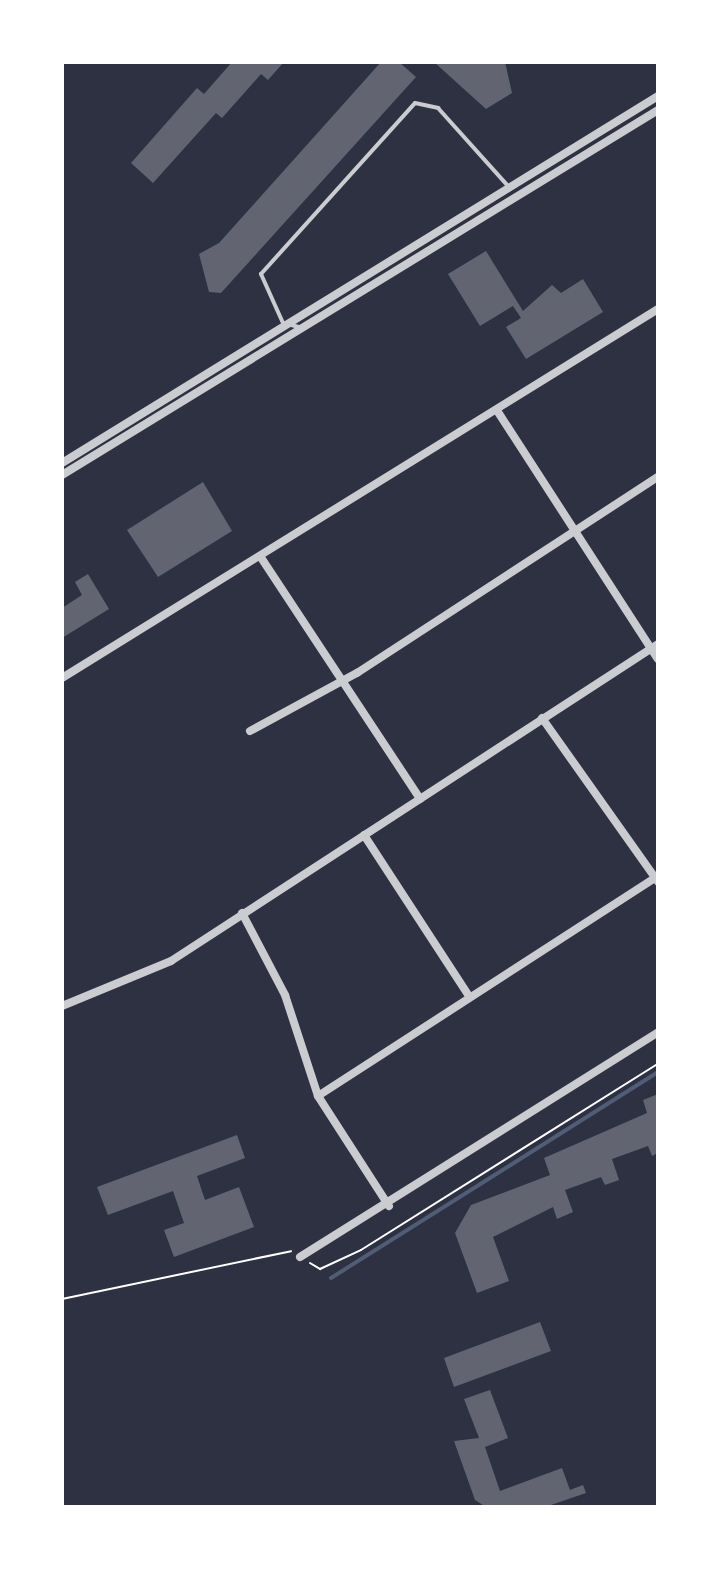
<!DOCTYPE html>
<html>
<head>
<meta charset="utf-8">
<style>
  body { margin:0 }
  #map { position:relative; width:720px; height:1569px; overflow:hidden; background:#2d3142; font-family:"Public Sans",sans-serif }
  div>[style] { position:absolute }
  .stream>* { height:4px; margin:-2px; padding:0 2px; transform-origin:2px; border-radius:2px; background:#4f5d75 }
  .building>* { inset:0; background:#626471 }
  .path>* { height:2px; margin:-1px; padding:0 1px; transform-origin:1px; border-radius:1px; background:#fff }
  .service>* { height:4px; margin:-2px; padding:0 2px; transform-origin:2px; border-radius:2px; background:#caccd0 }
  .minor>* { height:8px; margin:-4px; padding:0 4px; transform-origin:4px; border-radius:4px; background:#caccd0 }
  span { translate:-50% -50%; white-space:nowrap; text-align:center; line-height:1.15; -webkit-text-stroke:7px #fff; paint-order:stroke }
  .frame { position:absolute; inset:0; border:64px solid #fff; pointer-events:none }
</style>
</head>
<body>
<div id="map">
  <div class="stream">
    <div style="left:331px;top:1278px;width:386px;rotate:-32.2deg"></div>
  </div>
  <div class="building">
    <div style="clip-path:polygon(232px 62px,284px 62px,268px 80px,261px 74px,222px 118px,216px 113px,153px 183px,131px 163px,197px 88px,204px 94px)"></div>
    <div style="clip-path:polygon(381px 62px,399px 62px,416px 77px,221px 293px,209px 292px,199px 254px,219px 243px)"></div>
    <div style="clip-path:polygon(434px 62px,505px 62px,512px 93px,486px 109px)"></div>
    <div style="clip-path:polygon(486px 251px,523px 311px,552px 285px,561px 293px,583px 279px,603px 312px,526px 359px,506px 327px,521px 318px,513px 306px,480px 326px,448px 274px)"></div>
    <div style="clip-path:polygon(203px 482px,232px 531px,158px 577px,127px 530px)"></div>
    <div style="clip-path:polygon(88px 574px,109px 609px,62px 638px,62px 608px,82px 595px,75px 582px)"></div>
    <div style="clip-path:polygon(658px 1094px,658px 1153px,652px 1156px,648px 1146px,612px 1159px,619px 1180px,605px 1185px,601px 1177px,565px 1190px,573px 1212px,557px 1219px,553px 1207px,493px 1237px,509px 1281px,477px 1293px,455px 1233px,471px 1205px,550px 1175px,544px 1158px,647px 1113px,643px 1100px)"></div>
    <div style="clip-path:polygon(237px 1135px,245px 1158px,197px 1176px,205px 1200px,239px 1187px,254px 1227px,174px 1257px,164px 1230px,184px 1223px,173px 1191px,108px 1215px,97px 1187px)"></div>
    <div style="clip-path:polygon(540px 1322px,551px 1351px,454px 1387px,444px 1358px)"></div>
    <div style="clip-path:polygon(490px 1390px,508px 1438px,485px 1447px,500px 1491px,562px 1468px,570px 1490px,583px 1485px,586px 1493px,545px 1507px,486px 1507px,475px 1500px,454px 1441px,479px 1438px,464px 1399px)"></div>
  </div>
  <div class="path">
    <div style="left:310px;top:1263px;width:12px;rotate:31deg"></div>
    <div style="left:320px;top:1269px;width:45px;rotate:-24.9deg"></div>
    <div style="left:361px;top:1250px;width:350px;rotate:-32.1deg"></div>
    <div style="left:62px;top:1299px;width:234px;rotate:-11.8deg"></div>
  </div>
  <div class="service">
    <div style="left:299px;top:327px;width:16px;rotate:-166deg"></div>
    <div style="left:283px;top:323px;width:54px;rotate:-114.2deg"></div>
    <div style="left:261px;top:274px;width:230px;rotate:-48deg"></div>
    <div style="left:415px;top:103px;width:24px;rotate:12deg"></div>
    <div style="left:438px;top:108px;width:103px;rotate:48.1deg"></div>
  </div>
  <div class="minor">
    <div style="left:498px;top:412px;width:294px;rotate:57.1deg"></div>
    <div style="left:62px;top:463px;width:700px;rotate:-31.62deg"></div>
    <div style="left:62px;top:475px;width:699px;rotate:-31.48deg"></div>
    <div style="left:260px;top:556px;width:291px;rotate:56.6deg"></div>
    <div style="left:62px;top:678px;width:701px;rotate:-31.76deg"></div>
    <div style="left:542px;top:718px;width:201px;rotate:54.7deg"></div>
    <div style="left:250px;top:731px;width:122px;rotate:-28.5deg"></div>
    <div style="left:357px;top:673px;width:359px;rotate:-33.1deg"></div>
    <div style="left:364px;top:835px;width:192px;rotate:56.9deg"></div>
    <div style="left:242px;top:913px;width:93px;rotate:62.3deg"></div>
    <div style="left:285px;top:995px;width:106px;rotate:71.9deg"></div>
    <div style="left:318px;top:1096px;width:131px;rotate:57.2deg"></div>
    <div style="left:62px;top:1006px;width:118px;rotate:-22.4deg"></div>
    <div style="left:171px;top:961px;width:581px;rotate:-33.06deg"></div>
    <div style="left:318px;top:1096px;width:401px;rotate:-32.9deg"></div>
    <div style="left:300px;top:1257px;width:423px;rotate:-32.1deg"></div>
  </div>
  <div class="frame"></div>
</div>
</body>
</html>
